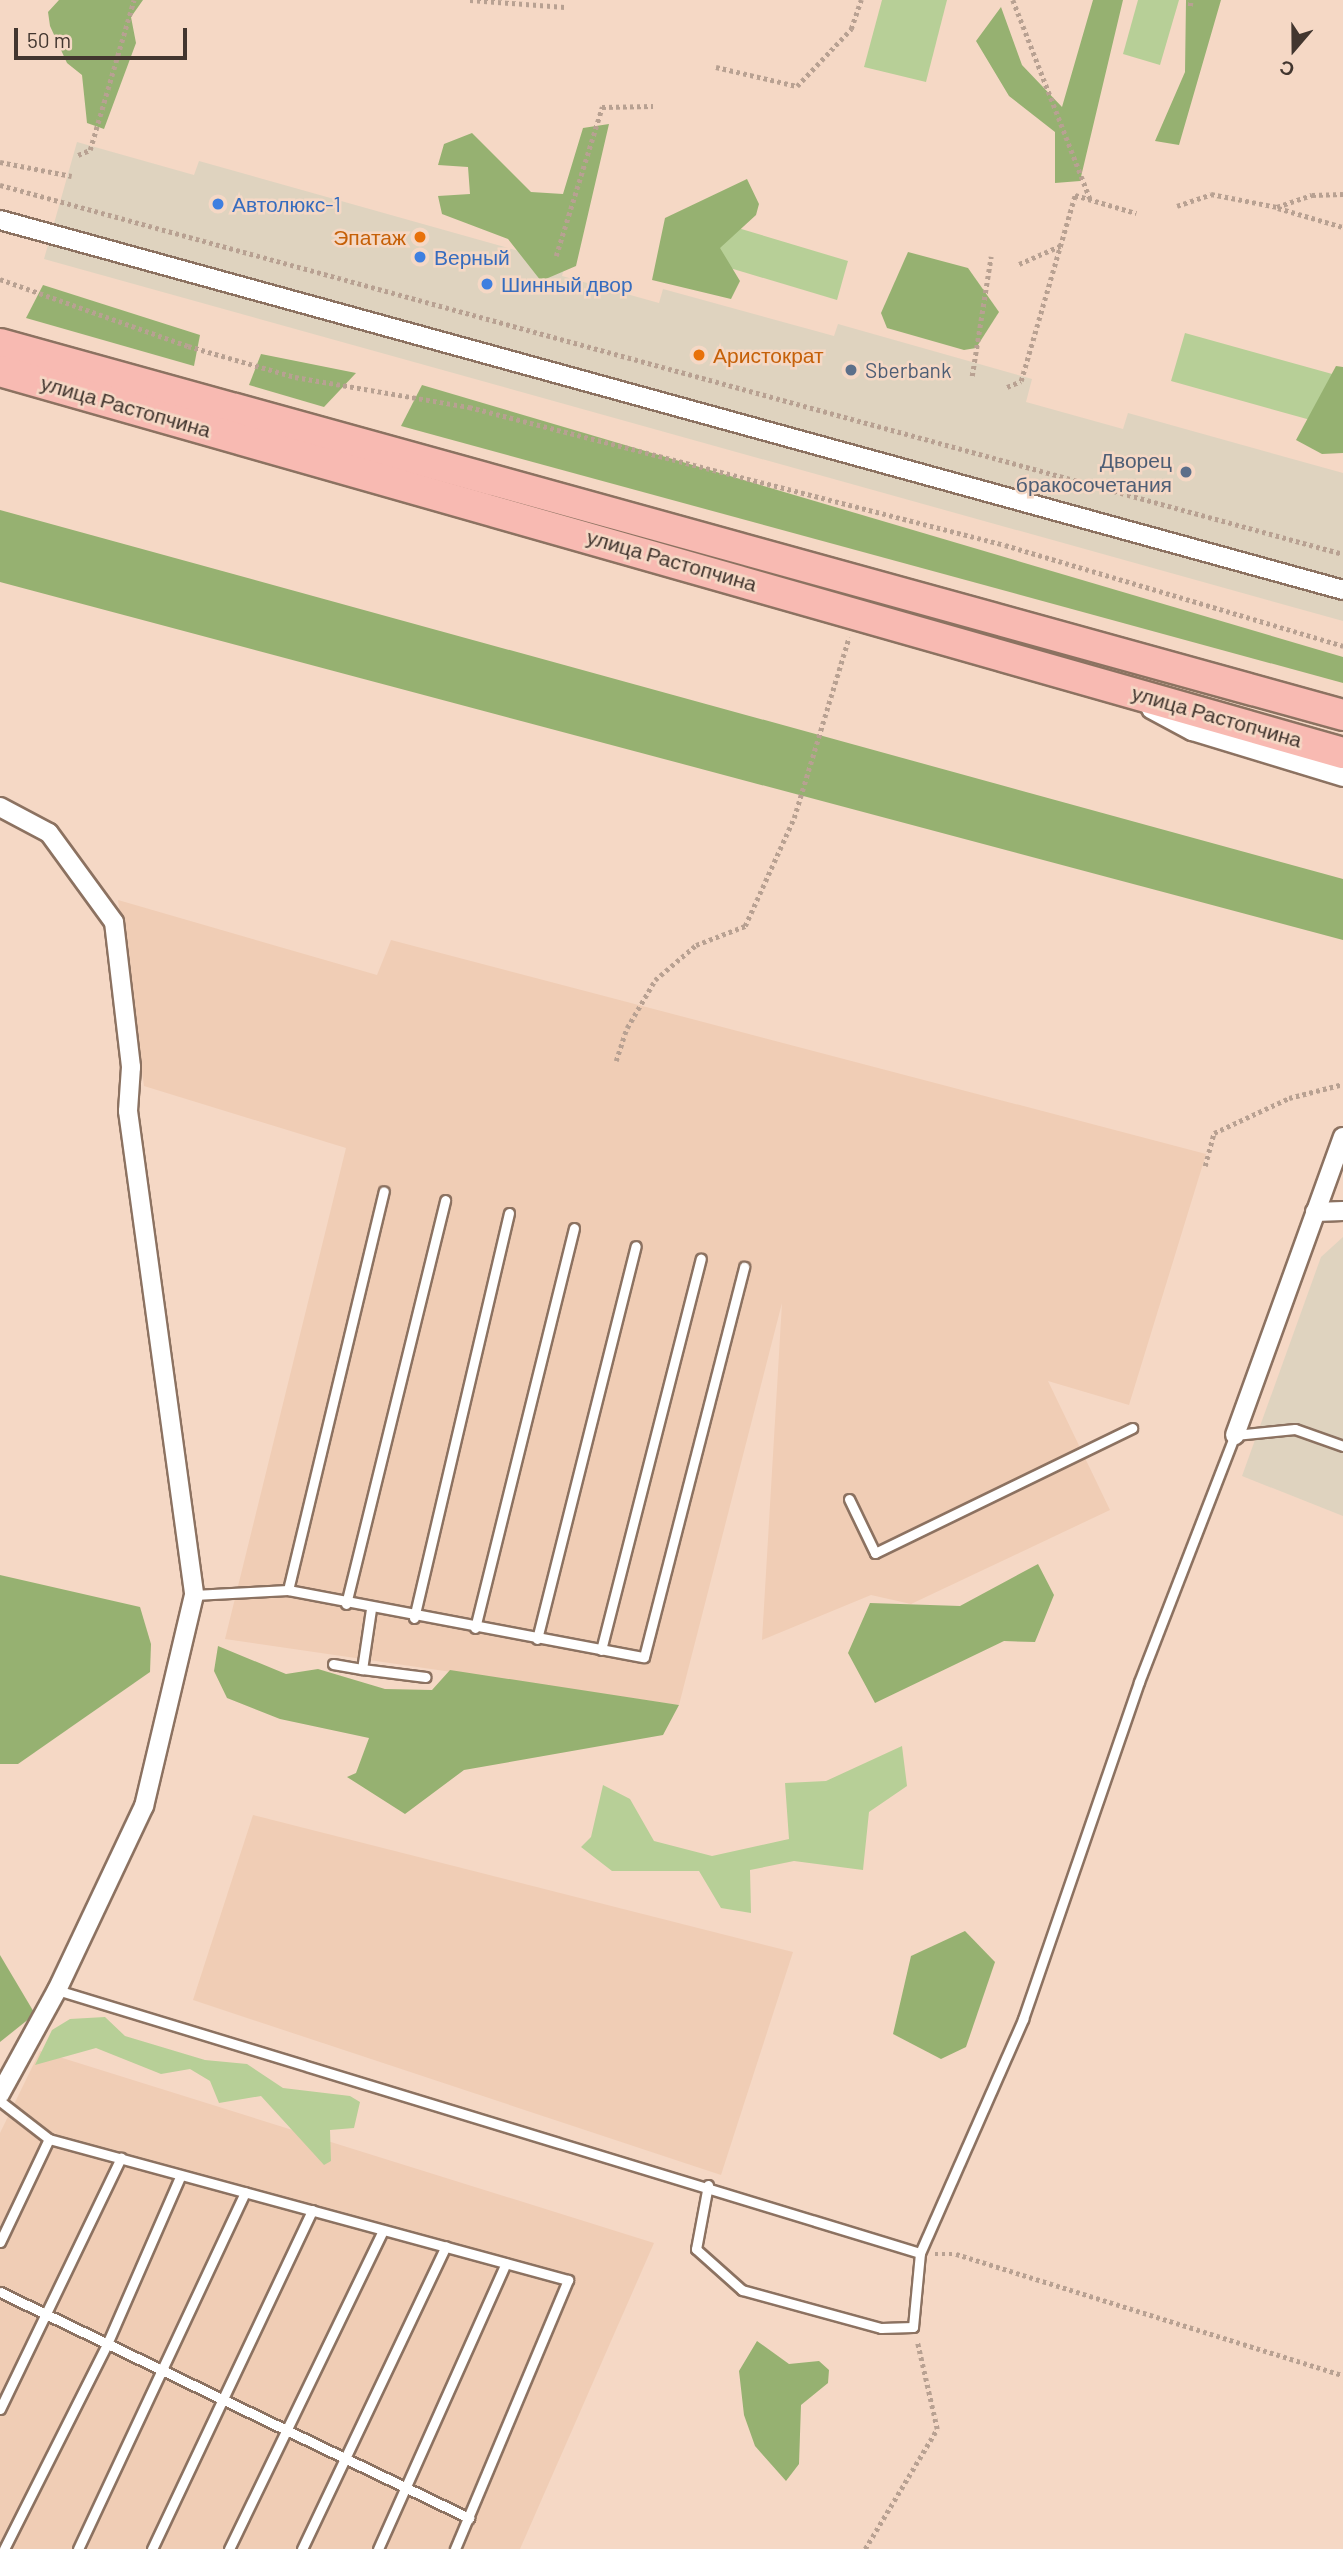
<!DOCTYPE html>
<html>
<head>
<meta charset="utf-8">
<style>
  body { margin:0 }
  #map { position:relative; width:1343px; height:2549px; overflow:hidden; background:#f5d8c5; font-family:Barlow,sans-serif }
  div>[style] { position:absolute }
  .commercial>* { inset:0; background:#dfd3bf }
  .built>* { inset:0; background:#f0cdb5 }
  .green>* { inset:0; background:#b7cf97 }
  .forest>* { inset:0; background:#96b171 }
  .path>* { height:4.5px; margin-top:-2.25px; transform-origin:0; background:repeating-linear-gradient(90deg,#b8a192 0 3.5px,transparent 0 7px) }
  .roads { filter:drop-shadow(2px 0 #8c7261) drop-shadow(-2px 0 #8c7261) drop-shadow(0 2px #8c7261) drop-shadow(0 -2px #8c7261) }
  .service>* { height:9px; margin:-4.5px; padding:0 4.5px; transform-origin:4.5px; border-radius:4.5px; background:#fff }
  .minor>* { height:18px; margin:-9px; padding:0 9px; transform-origin:9px; border-radius:9px; background:#fff }
  .trunk>* { height:30px; margin:-15px; padding:0 15px; transform-origin:15px; border-radius:15px; background:#f8bab2 }
  .dots>* { width:19px; height:19px; translate:-50% -50%; box-sizing:border-box; border:4px solid #f5d8c5; border-radius:50% }
  span { translate:-50% -50%; white-space:nowrap; text-align:center; line-height:1.15; -webkit-text-stroke:5px #f5d8c5; paint-order:stroke }
  .shop-label { font-size:21px; color:#366cbe }
  .left { translate:0 -50%; text-align:left }
  .food-label { font-size:21px; color:#c56008 }
  .right { translate:-100% -50%; text-align:right }
  .service-label { font-size:21px; color:#4e5e75 }
  .street-label { font-size:21px; color:#42362f }
  .north { position:absolute; left:1259px; top:14px; width:70px; height:70px; -webkit-text-stroke:5px #f5d8c5; paint-order:stroke; rotate:200deg; font-size:19px; font-weight:700; line-height:28px; text-align:center; color:#42362f }
  .north::after { content:''; display:block; margin:auto; width:24px; height:32px; background:#42362f; clip-path:polygon(50% 0,100% 100%,50% 72%,0 100%) }
  .scale { position:absolute; left:14px; top:28px; width:173px; height:32px; box-sizing:border-box; border:4px solid #42362f; border-top:0; padding-left:9px; font-size:21px; line-height:24px; white-space:nowrap; color:#42362f; -webkit-text-stroke:5px #f5d8c5; paint-order:stroke }
</style>
</head>
<body>
<div id="map">
  <div class="commercial">
    <div style="clip-path:polygon(77px 142px,194px 175px,199px 161px,565px 264px,562px 276px,659px 303px,663px 289px,834px 336px,838px 324px,1032px 379px,1026px 402px,1123px 429px,1128px 413px,1343px 473px,1343px 621px,44px 259px)"></div>
    <div style="clip-path:polygon(1343px 1237px,1343px 1516px,1242px 1476px,1321px 1257px)"></div>
  </div>
  <div class="built">
    <div style="clip-path:polygon(118px 900px,377px 975px,391px 940px,1206px 1154px,1129px 1405px,1048px 1381px,1110px 1510px,911px 1604px,871px 1595px,762px 1640px,782px 1303px,679px 1705px,225px 1639px,346px 1148px,144px 1086px)"></div>
    <div style="clip-path:polygon(253px 1815px,793px 1952px,721px 2175px,193px 2000px)"></div>
    <div style="clip-path:polygon(40px 2051px,654px 2243px,520px 2549px,0 2549px,0 2133px)"></div>
  </div>
  <div class="green">
    <div style="clip-path:polygon(882px 0,947px 0,926px 82px,864px 67px)"></div>
    <div style="clip-path:polygon(1138px 0,1179px 0,1160px 65px,1123px 54px)"></div>
    <div style="clip-path:polygon(701px 217px,848px 261px,837px 300px,690px 256px)"></div>
    <div style="clip-path:polygon(1185px 333px,1343px 377px,1343px 429px,1171px 381px)"></div>
    <div style="clip-path:polygon(902px 1746px,907px 1786px,869px 1812px,863px 1870px,794px 1861px,750px 1870px,751px 1913px,721px 1908px,699px 1871px,612px 1871px,581px 1847px,591px 1837px,603px 1785px,630px 1799px,654px 1841px,712px 1856px,789px 1839px,785px 1783px,826px 1781px)"></div>
    <div style="clip-path:polygon(105px 2017px,125px 2036px,205px 2060px,247px 2064px,283px 2088px,350px 2096px,360px 2102px,354px 2128px,330px 2130px,331px 2161px,324px 2165px,261px 2096px,219px 2103px,210px 2081px,190px 2069px,161px 2074px,96px 2048px,35px 2065px,52px 2030px,70px 2019px)"></div>
  </div>
  <div class="forest">
    <div style="clip-path:polygon(59px 0,143px 0,131px 17px,136px 43px,104px 129px,87px 123px,82px 75px,67px 63px,50px 26px,48px 12px)"></div>
    <div style="clip-path:polygon(1093px 0,1123px 0,1080px 181px,1055px 183px,1055px 132px,1009px 96px,976px 41px,1001px 7px,1022px 65px,1062px 107px)"></div>
    <div style="clip-path:polygon(1186px 0,1221px 0,1179px 145px,1155px 141px,1185px 72px)"></div>
    <div style="clip-path:polygon(609px 124px,576px 266px,541px 281px,508px 239px,442px 214px,438px 196px,470px 194px,468px 167px,438px 165px,444px 144px,472px 133px,531px 192px,563px 194px,583px 128px)"></div>
    <div style="clip-path:polygon(747px 179px,759px 204px,756px 215px,720px 248px,740px 281px,731px 299px,652px 280px,665px 218px)"></div>
    <div style="clip-path:polygon(908px 252px,968px 268px,999px 312px,976px 348px,964px 350px,887px 328px,881px 313px)"></div>
    <div style="clip-path:polygon(43px 285px,200px 335px,194px 366px,26px 318px)"></div>
    <div style="clip-path:polygon(261px 354px,356px 373px,324px 407px,249px 385px)"></div>
    <div style="clip-path:polygon(1336px 366px,1343px 367px,1343px 453px,1322px 454px,1296px 440px)"></div>
    <div style="clip-path:polygon(422px 385px,1343px 657px,1343px 683px,401px 426px)"></div>
    <div style="clip-path:polygon(0 510px,1343px 879px,1343px 940px,0 582px)"></div>
    <div style="clip-path:polygon(1038px 1564px,1054px 1595px,1035px 1642px,1004px 1641px,875px 1703px,848px 1653px,870px 1603px,960px 1606px)"></div>
    <div style="clip-path:polygon(0 1575px,140px 1607px,151px 1644px,150px 1672px,18px 1764px,0 1764px)"></div>
    <div style="clip-path:polygon(218px 1646px,286px 1674px,318px 1669px,385px 1689px,432px 1690px,450px 1670px,679px 1705px,663px 1735px,464px 1770px,405px 1814px,347px 1777px,356px 1773px,369px 1738px,280px 1719px,227px 1698px,214px 1671px)"></div>
    <div style="clip-path:polygon(965px 1931px,995px 1962px,966px 2047px,941px 2059px,893px 2034px,911px 1956px)"></div>
    <div style="clip-path:polygon(0 1955px,35px 2014px,0 2042px)"></div>
    <div style="clip-path:polygon(757px 2341px,789px 2364px,819px 2361px,829px 2370px,828px 2383px,801px 2405px,799px 2464px,786px 2481px,755px 2446px,744px 2415px,739px 2371px)"></div>
  </div>
  <div class="path">
    <div style="left:470px;top:0;width:95px;rotate:4.2deg"></div>
    <div style="left:1013px;top:0;width:213px;rotate:68.8deg"></div>
    <div style="left:1190px;top:6px;width:6px;rotate:-81deg"></div>
    <div style="left:716px;top:67px;width:83px;rotate:13.2deg"></div>
    <div style="left:797px;top:86px;width:79px;rotate:-46.5deg"></div>
    <div style="left:851px;top:29px;width:31px;rotate:-71deg"></div>
    <div style="left:78px;top:155px;width:13px;rotate:-23deg"></div>
    <div style="left:90px;top:150px;width:156px;rotate:-73.7deg"></div>
    <div style="left:0;top:162px;width:73px;rotate:11deg"></div>
    <div style="left:0;top:185px;width:1393px;rotate:15.36deg"></div>
    <div style="left:1177px;top:206px;width:36px;rotate:-19deg"></div>
    <div style="left:1211px;top:194px;width:67px;rotate:11.1deg"></div>
    <div style="left:1277px;top:207px;width:37px;rotate:-19deg"></div>
    <div style="left:1312px;top:195px;width:31px;rotate:-2deg"></div>
    <div style="left:1278px;top:208px;width:68px;rotate:16.3deg"></div>
    <div style="left:556px;top:256px;width:156px;rotate:-72.8deg"></div>
    <div style="left:602px;top:107px;width:51px;rotate:-1.1deg"></div>
    <div style="left:1019px;top:264px;width:45px;rotate:-23.7deg"></div>
    <div style="left:0;top:279px;width:200px;rotate:19.6deg"></div>
    <div style="left:188px;top:346px;width:111px;rotate:16.2deg"></div>
    <div style="left:295px;top:377px;width:177px;rotate:9.8deg"></div>
    <div style="left:469px;top:407px;width:553px;rotate:14.44deg"></div>
    <div style="left:1005px;top:545px;width:353px;rotate:16.6deg"></div>
    <div style="left:972px;top:376px;width:121px;rotate:-81deg"></div>
    <div style="left:1007px;top:387px;width:15px;rotate:-23deg"></div>
    <div style="left:1021px;top:381px;width:194px;rotate:-73.8deg"></div>
    <div style="left:1075px;top:195px;width:64px;rotate:16.4deg"></div>
    <div style="left:616px;top:1061px;width:35px;rotate:-72deg"></div>
    <div style="left:627px;top:1028px;width:56px;rotate:-59.7deg"></div>
    <div style="left:655px;top:980px;width:54px;rotate:-40.5deg"></div>
    <div style="left:696px;top:945px;width:53px;rotate:-21.2deg"></div>
    <div style="left:745px;top:926px;width:119px;rotate:-65.6deg"></div>
    <div style="left:794px;top:818px;width:189px;rotate:-73.1deg"></div>
    <div style="left:1205px;top:1166px;width:34px;rotate:-75deg"></div>
    <div style="left:1214px;top:1133px;width:83px;rotate:-25deg"></div>
    <div style="left:1289px;top:1098px;width:56px;rotate:-14.5deg"></div>
    <div style="left:935px;top:2254px;width:21px"></div>
    <div style="left:956px;top:2254px;width:405px;rotate:17.4deg"></div>
    <div style="left:865px;top:2549px;width:140px;rotate:-59deg"></div>
    <div style="left:937px;top:2429px;width:90px;rotate:-102.8deg"></div>
  </div>
  <div class="roads">
    <div class="service">
      <div style="left:849px;top:1499px;width:60px;rotate:64.3deg"></div>
      <div style="left:875px;top:1553px;width:286px;rotate:-25.9deg"></div>
      <div style="left:288px;top:1590px;width:410px;rotate:-76.5deg"></div>
      <div style="left:194px;top:1595px;width:94px;rotate:-3deg"></div>
      <div style="left:288px;top:1590px;width:362px;rotate:10.7deg"></div>
      <div style="left:644px;top:1657px;width:403px;rotate:-75.6deg"></div>
      <div style="left:346px;top:1604px;width:416px;rotate:-76.2deg"></div>
      <div style="left:371px;top:1609px;width:61px;rotate:98.5deg"></div>
      <div style="left:362px;top:1669px;width:64px;rotate:7.1deg"></div>
      <div style="left:414px;top:1618px;width:416px;rotate:-76.8deg"></div>
      <div style="left:475px;top:1628px;width:412px;rotate:-76.1deg"></div>
      <div style="left:537px;top:1639px;width:405px;rotate:-75.9deg"></div>
      <div style="left:601px;top:1650px;width:404px;rotate:-75.7deg"></div>
      <div style="left:333px;top:1664px;width:29px;rotate:10deg"></div>
      <div style="left:57px;top:1990px;width:902px;rotate:16.95deg"></div>
      <div style="left:0;top:2101px;width:62px;rotate:37.8deg"></div>
      <div style="left:49px;top:2139px;width:538px;rotate:15.2deg"></div>
      <div style="left:568px;top:2280px;width:292px;rotate:112.8deg"></div>
      <div style="left:708px;top:2185px;width:65px;rotate:100.6deg"></div>
      <div style="left:696px;top:2249px;width:62px;rotate:41.7deg"></div>
      <div style="left:742px;top:2290px;width:144px;rotate:15.3deg"></div>
      <div style="left:881px;top:2328px;width:32px;rotate:-2deg"></div>
      <div style="left:913px;top:2327px;width:74px;rotate:-84.6deg"></div>
      <div style="left:920px;top:2253px;width:256px;rotate:-66.2deg"></div>
      <div style="left:1023px;top:2019px;width:356px;rotate:-71deg"></div>
      <div style="left:1139px;top:1682px;width:265px;rotate:-68.8deg"></div>
      <div style="left:1235px;top:1435px;width:60px;rotate:-5.7deg"></div>
      <div style="left:1295px;top:1429px;width:51px;rotate:19.5deg"></div>
      <div style="left:0;top:2242px;width:114px;rotate:-64.6deg"></div>
      <div style="left:0;top:2292px;width:521px;rotate:25.73deg"></div>
      <div style="left:0;top:2409px;width:279px;rotate:-64.3deg"></div>
      <div style="left:4px;top:2549px;width:229px;rotate:-63.3deg"></div>
      <div style="left:107px;top:2344px;width:184px;rotate:-66.4deg"></div>
      <div style="left:78px;top:2549px;width:394px;rotate:-64.9deg"></div>
      <div style="left:152px;top:2549px;width:375px;rotate:-64.7deg"></div>
      <div style="left:229px;top:2549px;width:354px;rotate:-64.2deg"></div>
      <div style="left:302px;top:2549px;width:335px;rotate:-64.6deg"></div>
      <div style="left:378px;top:2549px;width:313px;rotate:-65.9deg"></div>
    </div>
    <div class="minor">
      <div style="left:0;top:220px;width:1393px;rotate:15.4deg"></div>
      <div style="left:1151px;top:709px;width:47px;rotate:28.2deg"></div>
      <div style="left:1192px;top:731px;width:158px;rotate:16.9deg"></div>
      <div style="left:0;top:807px;width:55px;rotate:28deg"></div>
      <div style="left:49px;top:833px;width:110px;rotate:53.9deg"></div>
      <div style="left:114px;top:922px;width:146px;rotate:83.3deg"></div>
      <div style="left:131px;top:1067px;width:44px;rotate:93.9deg"></div>
      <div style="left:128px;top:1111px;width:488px;rotate:82.2deg"></div>
      <div style="left:194px;top:1595px;width:217px;rotate:103.3deg"></div>
      <div style="left:144px;top:1806px;width:204px;rotate:115.3deg"></div>
      <div style="left:57px;top:1990px;width:119px;rotate:118.7deg"></div>
      <div style="left:1315px;top:1212px;width:28px;rotate:-2deg"></div>
      <div style="left:1235px;top:1435px;width:317px;rotate:-70.1deg"></div>
    </div>
    <div class="trunk">
      <div style="left:0;top:344px;width:1393px;rotate:15.44deg"></div>
      <div style="left:0;top:371px;width:1396px;rotate:15.88deg"></div>
    </div>
  </div>
  <div class="dots">
    <div style="left:218px;top:204px;background:#3f7fe0"></div>
    <div style="left:420px;top:237px;background:#e8710a"></div>
    <div style="left:420px;top:257px;background:#3f7fe0"></div>
    <div style="left:487px;top:284px;background:#3f7fe0"></div>
    <div style="left:699px;top:355px;background:#e8710a"></div>
    <div style="left:851px;top:370px;background:#5c6f8a"></div>
    <div style="left:1186px;top:472px;background:#5c6f8a"></div>
  </div>
  <div class="shop-label">
    <span class="left" style="left:232px;top:204px">Автолюкс-1</span>
    <span class="left" style="left:434px;top:257px">Верный</span>
    <span class="left" style="left:501px;top:284px">Шинный двор</span>
  </div>
  <div class="food-label">
    <span class="right" style="left:406px;top:237px">Эпатаж</span>
    <span class="left" style="left:713px;top:355px">Аристократ</span>
  </div>
  <div class="service-label">
    <span class="left" style="left:865px;top:370px">Sberbank</span>
    <span class="right" style="left:1172px;top:472px">Дворец<br>бракосочетания</span>
  </div>
  <div class="street-label">
    <span style="left:126px;top:406px;rotate:16deg">улица Растопчина</span>
    <span style="left:672px;top:560px;rotate:16deg">улица Растопчина</span>
    <span style="left:1217px;top:716px;rotate:16deg">улица Растопчина</span>
  </div>
  <div class="north">С</div>
  <div class="scale">50 m</div>
</div>
</body>
</html>
